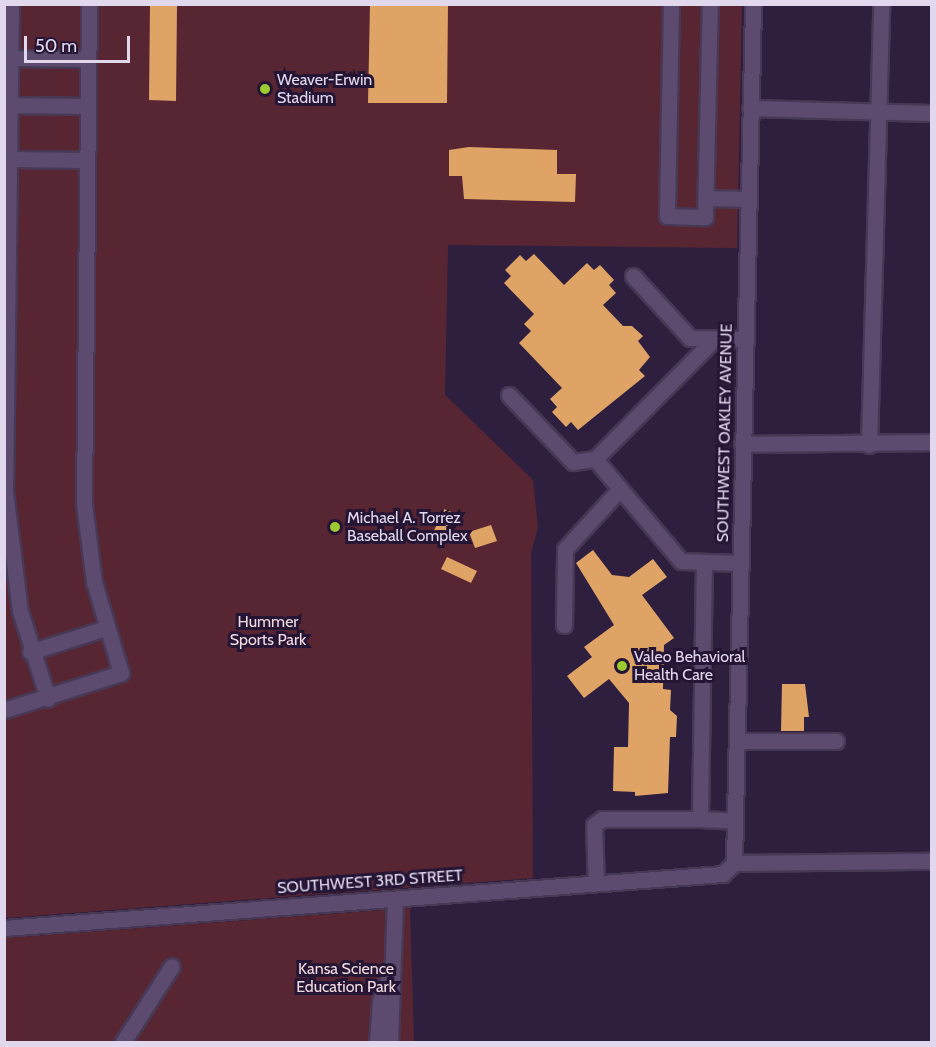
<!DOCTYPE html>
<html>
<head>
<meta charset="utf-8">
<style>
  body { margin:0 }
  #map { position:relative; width:936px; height:1047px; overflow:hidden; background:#2f1f3f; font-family:Cabin,sans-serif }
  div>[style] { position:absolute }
  .green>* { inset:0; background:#582633 }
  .building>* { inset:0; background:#e0a366 }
  .roads { filter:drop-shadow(2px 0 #473955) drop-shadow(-2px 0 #473955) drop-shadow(0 2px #473955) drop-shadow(0 -2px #473955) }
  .minor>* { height:15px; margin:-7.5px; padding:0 7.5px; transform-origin:7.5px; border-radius:7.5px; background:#5c4b6f }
  .dots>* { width:16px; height:16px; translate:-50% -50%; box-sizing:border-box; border:3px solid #251535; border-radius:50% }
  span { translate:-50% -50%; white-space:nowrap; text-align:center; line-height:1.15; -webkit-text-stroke:6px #251535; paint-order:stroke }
  .poi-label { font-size:16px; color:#e1d8ee }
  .left { translate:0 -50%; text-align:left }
  .street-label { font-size:16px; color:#e1d8ee }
  .park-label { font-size:16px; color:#f3dadf }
  .frame { position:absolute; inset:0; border:6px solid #e1d8ee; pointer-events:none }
  .scale { position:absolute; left:24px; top:36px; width:106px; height:27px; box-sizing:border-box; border:3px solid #e1d8ee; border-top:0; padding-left:8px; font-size:18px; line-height:21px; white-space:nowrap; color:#e1d8ee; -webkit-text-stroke:4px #251535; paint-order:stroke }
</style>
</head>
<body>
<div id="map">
  <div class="green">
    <div style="clip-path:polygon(5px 5px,742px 5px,737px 248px,448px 245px,445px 395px,533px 480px,538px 527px,531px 553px,533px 878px,5px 918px)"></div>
    <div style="clip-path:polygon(410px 908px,414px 1042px,5px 1042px,5px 938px)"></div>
  </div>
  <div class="building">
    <div style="clip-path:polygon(150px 4px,177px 4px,176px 101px,149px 100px)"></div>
    <div style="clip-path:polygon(370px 4px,448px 4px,447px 103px,368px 103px)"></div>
    <div style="clip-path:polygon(469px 147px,557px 150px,557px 174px,576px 174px,575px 202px,464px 199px,462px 176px,449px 176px,449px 150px)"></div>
    <div style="clip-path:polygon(534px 254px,564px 285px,587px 263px,594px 270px,600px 265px,614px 280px,609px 285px,616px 293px,603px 305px,623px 326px,632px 326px,643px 336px,638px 341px,650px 357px,639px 370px,645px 376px,578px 430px,571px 422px,566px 427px,552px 412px,557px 407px,550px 399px,562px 388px,519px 343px,531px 331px,524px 324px,534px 314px,504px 283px,511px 276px,505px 270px,520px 255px,526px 261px)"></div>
    <div style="clip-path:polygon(444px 509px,456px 514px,441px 544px,430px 539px)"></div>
    <div style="clip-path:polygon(491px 525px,497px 541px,475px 548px,469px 532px)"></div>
    <div style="clip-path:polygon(593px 550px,612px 575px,629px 577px,653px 559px,667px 577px,642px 595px,674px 638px,664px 645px,663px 689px,671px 690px,670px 710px,677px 716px,676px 737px,670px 737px,668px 793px,635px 796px,635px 792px,613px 791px,614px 747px,628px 747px,629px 703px,609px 679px,584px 698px,567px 676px,592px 657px,584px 647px,614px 625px,576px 563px)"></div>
    <div style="clip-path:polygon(447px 557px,477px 571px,471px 583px,441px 569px)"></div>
    <div style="clip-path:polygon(782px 684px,805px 684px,809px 717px,804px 717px,804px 731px,781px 731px)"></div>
  </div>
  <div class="roads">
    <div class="minor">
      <div style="left:11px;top:4px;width:487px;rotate:90.7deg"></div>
      <div style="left:5px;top:491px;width:121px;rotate:82.9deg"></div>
      <div style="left:20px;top:611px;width:92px;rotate:72.3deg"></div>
      <div style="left:671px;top:4px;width:212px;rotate:91.1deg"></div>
      <div style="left:667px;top:216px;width:38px;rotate:2deg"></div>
      <div style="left:705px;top:217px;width:213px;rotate:-88.7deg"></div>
      <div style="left:11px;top:58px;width:77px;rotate:0.7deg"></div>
      <div style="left:4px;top:105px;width:84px;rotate:0.7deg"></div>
      <div style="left:750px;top:108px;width:182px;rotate:1.6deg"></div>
      <div style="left:9px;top:159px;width:78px;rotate:0.7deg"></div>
      <div style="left:706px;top:198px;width:42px;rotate:1.4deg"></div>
      <div style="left:633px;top:276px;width:84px;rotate:47.4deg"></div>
      <div style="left:690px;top:338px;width:55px;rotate:1deg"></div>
      <div style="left:509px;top:395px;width:93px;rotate:46.3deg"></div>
      <div style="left:573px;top:462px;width:22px;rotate:-8deg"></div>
      <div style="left:595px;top:459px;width:170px;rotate:-45.2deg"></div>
      <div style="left:742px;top:444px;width:190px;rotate:-0.6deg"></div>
      <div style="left:869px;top:445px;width:441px;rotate:-88.4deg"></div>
      <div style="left:595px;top:459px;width:133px;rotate:49.9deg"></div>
      <div style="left:681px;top:561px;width:59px;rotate:1.9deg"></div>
      <div style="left:704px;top:562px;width:257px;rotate:90.9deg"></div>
      <div style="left:700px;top:819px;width:35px;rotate:3deg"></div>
      <div style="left:564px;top:625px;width:76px;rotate:-89.2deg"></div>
      <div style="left:565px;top:549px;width:81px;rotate:-47.5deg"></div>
      <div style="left:30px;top:652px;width:80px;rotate:-17.5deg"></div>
      <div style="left:4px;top:710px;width:123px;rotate:-17.5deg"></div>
      <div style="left:121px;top:673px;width:95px;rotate:-106.5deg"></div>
      <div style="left:94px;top:582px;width:79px;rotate:-97.3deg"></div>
      <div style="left:84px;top:504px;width:500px;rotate:-89.43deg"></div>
      <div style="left:737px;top:741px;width:99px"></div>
      <div style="left:734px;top:863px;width:859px;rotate:-88.73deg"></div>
      <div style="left:734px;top:863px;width:198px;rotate:-0.6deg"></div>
      <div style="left:596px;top:883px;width:58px;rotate:-92deg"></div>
      <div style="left:594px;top:825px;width:10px;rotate:-37deg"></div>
      <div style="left:602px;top:819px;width:98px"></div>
      <div style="left:4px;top:928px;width:721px;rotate:-4.3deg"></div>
      <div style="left:723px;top:874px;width:16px;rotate:-45deg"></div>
      <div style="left:123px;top:1042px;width:90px;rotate:-57.2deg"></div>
      <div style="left:377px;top:1042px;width:41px;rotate:-85.8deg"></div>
      <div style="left:380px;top:1001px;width:26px;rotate:-69deg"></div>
      <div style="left:390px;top:1042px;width:143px;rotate:-88deg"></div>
    </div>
  </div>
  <div class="dots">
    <div style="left:265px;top:89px;background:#9dca31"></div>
    <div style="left:335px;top:527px;background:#9dca31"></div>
    <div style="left:622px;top:666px;background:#9dca31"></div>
  </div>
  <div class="poi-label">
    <span class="left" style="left:277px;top:89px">Weaver-Erwin<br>Stadium</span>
    <span class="left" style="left:347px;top:527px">Michael A. Torrez<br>Baseball Complex</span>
    <span class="left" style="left:634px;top:666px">Valeo Behavioral<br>Health Care</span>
  </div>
  <div class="street-label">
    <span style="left:725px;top:433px;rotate:-89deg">SOUTHWEST OAKLEY AVENUE</span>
    <span style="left:370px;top:882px;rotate:-4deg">SOUTHWEST 3RD STREET</span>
  </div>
  <div class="park-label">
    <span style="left:268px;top:631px">Hummer<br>Sports Park</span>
    <span style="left:346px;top:978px">Kansa Science<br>Education Park</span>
  </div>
  <div class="frame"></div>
  <div class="scale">50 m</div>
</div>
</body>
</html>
